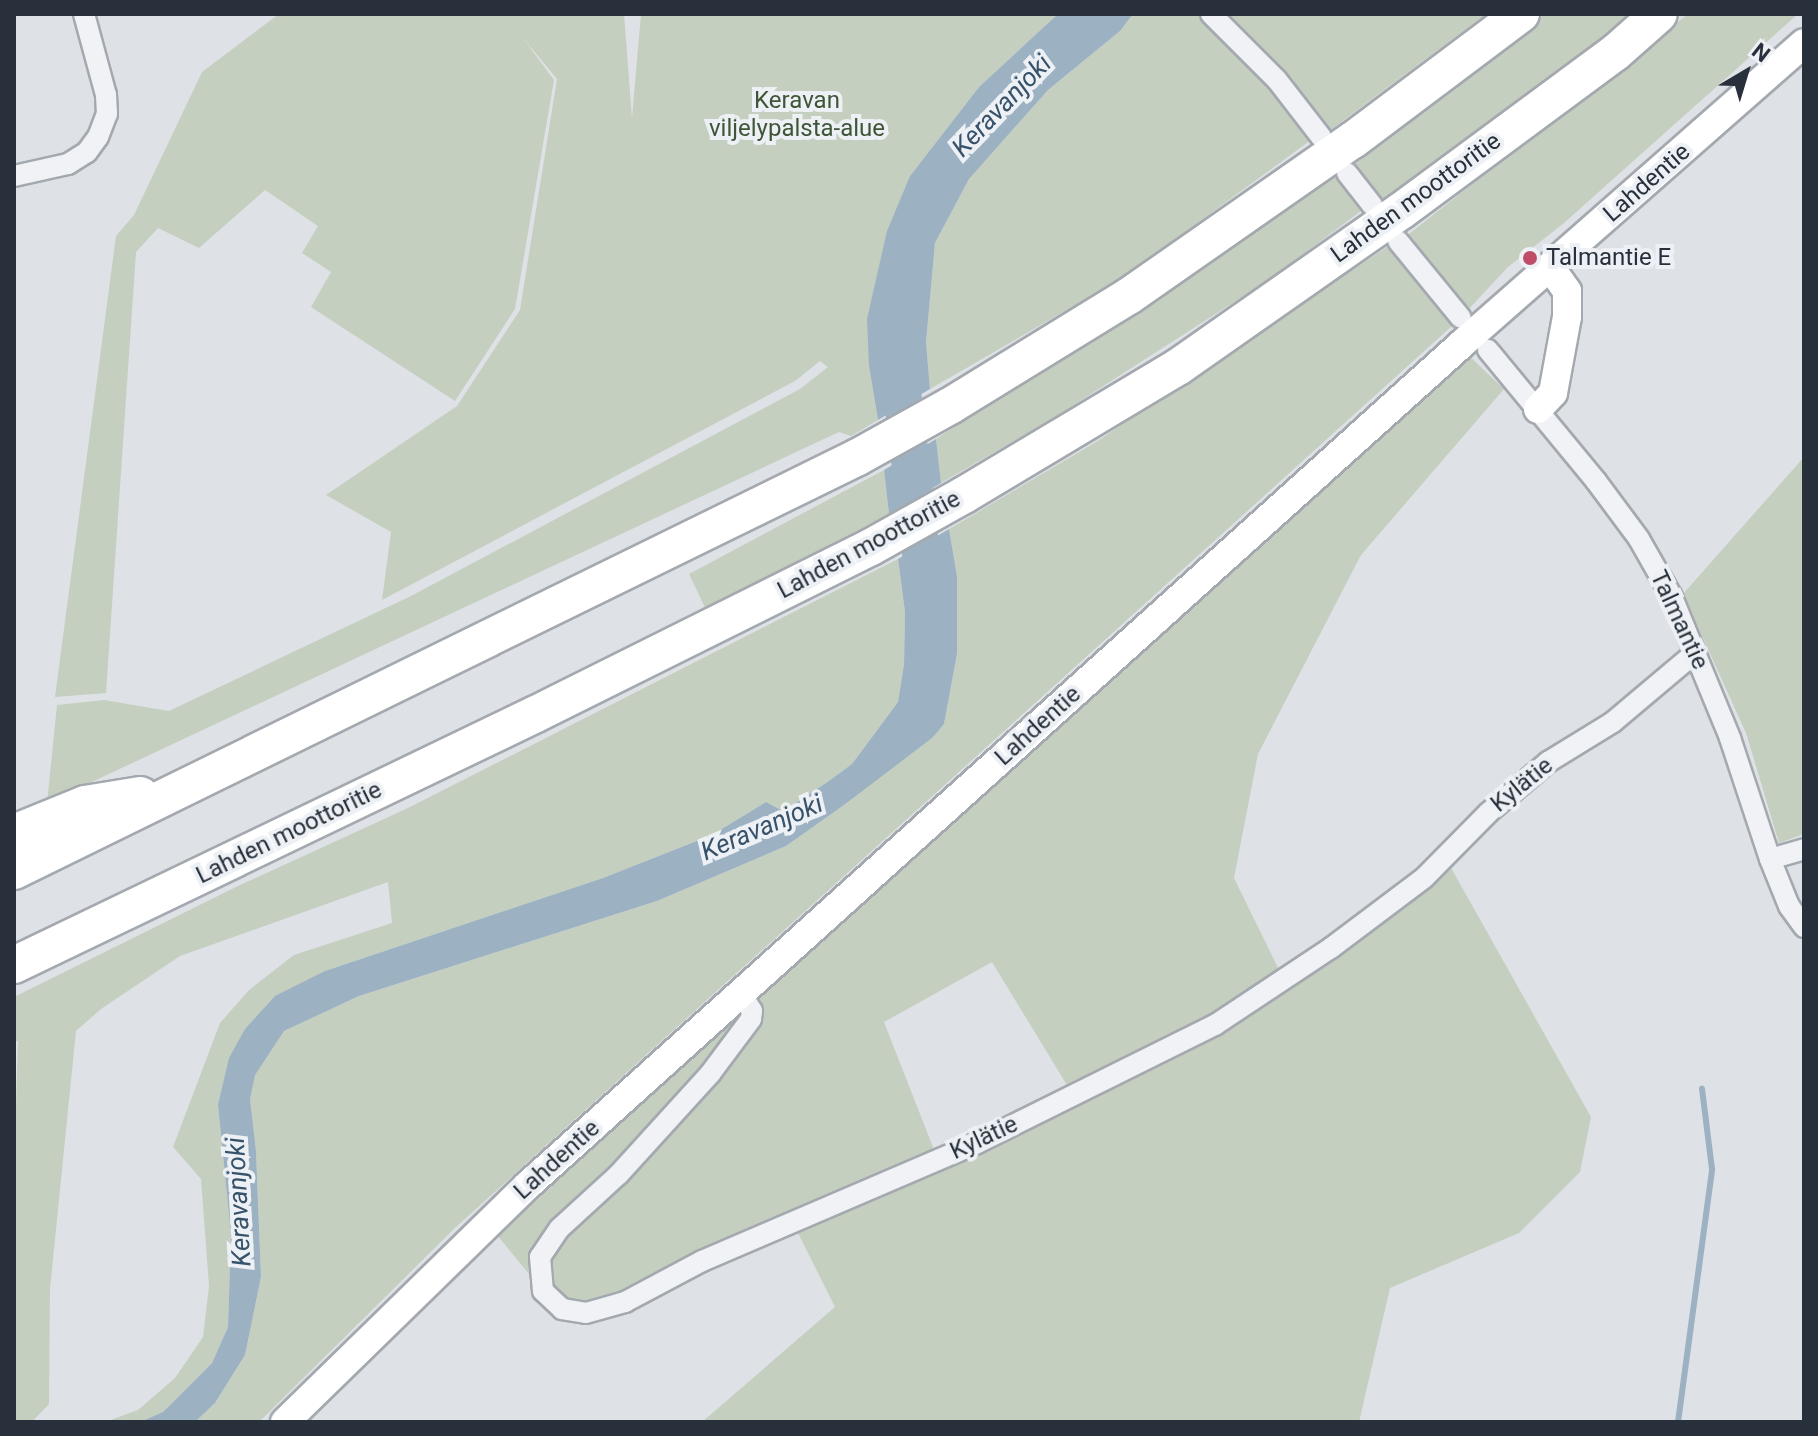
<!DOCTYPE html>
<html>
<head>
<meta charset="utf-8">
<style>
  body { margin:0 }
  #map { position:relative; width:1818px; height:1436px; overflow:hidden; background:#dee1e6; font-family:Roboto,sans-serif }
  div>[style] { position:absolute }
  .green>* { inset:0; background:#c5cfc0 }
  .water>* { inset:0; background:#9cb2c3 }
  .stream>* { height:6px; margin:-3px; padding:0 3px; transform-origin:3px; border-radius:3px; background:#9cb2c3 }
  .river>* { height:38px; margin:-19px; padding:0 19px; transform-origin:19px; border-radius:19px; background:#9cb2c3 }
  .roads { filter:drop-shadow(2px 0 #a4a9af) drop-shadow(-2px 0 #a4a9af) drop-shadow(0 2px #a4a9af) drop-shadow(0 -2px #a4a9af) }
  .minor>* { height:20px; margin:-10px; padding:0 10px; transform-origin:10px; border-radius:10px; background:#f0f2f5 }
  .secondary>* { height:28px; margin:-14px; padding:0 14px; transform-origin:14px; border-radius:14px; background:#fff }
  .motorway>* { height:36px; margin:-18px; padding:0 18px; transform-origin:18px; border-radius:18px; background:#fff }
  .dots>* { width:22px; height:22px; translate:-50% -50%; box-sizing:border-box; border:4px solid #edf0f4; border-radius:50% }
  span { translate:-50% -50%; white-space:nowrap; text-align:center; line-height:1.15; -webkit-text-stroke:8px #edf0f4; paint-order:stroke }
  .park-label { font-size:24px; color:#3f5537 }
  .street-label { font-size:24px; color:#28313b }
  .poi-label { font-size:24px; color:#28313b }
  .left { translate:0 -50%; text-align:left }
  .water-label { font-size:26px; color:#37526b; font-style:italic }
  .frame { position:absolute; inset:0; border:16px solid #28313b; pointer-events:none }
  .north { position:absolute; left:1706px; top:32px; width:80px; height:80px; -webkit-text-stroke:6px #edf0f4; paint-order:stroke; rotate:38deg; font-size:22px; font-weight:700; line-height:32px; text-align:center; color:#28313b }
  .north::after { content:''; display:block; margin:auto; width:28px; height:36px; background:#28313b; clip-path:polygon(50% 0,100% 100%,50% 72%,0 100%) }
</style>
</head>
<body>
<div id="map">
  <div class="green">
    <div style="clip-path:polygon(279px 14px,624px 14px,632px 118px,641px 14px,1058px 14px,979px 87px,910px 176px,869px 366px,878px 420px,851px 436px,839px 432px,47px 803px,57px 705px,104px 700px,169px 711px,411px 596px,800px 389px,828px 367px,820px 361px,795px 381px,382px 600px,391px 532px,326px 495px,457px 406px,520px 310px,557px 79px,523px 38px,554px 80px,515px 309px,455px 401px,311px 307px,331px 272px,302px 253px,318px 226px,265px 190px,199px 248px,158px 228px,136px 252px,106px 693px,55px 697px,116px 236px,134px 215px,202px 72px)"></div>
    <div style="clip-path:polygon(1133px 14px,1197px 14px,1265px 81px,1311px 140px,1122px 278px,930px 389px,926px 342px,935px 243px,969px 179px,1048px 90px,1120px 31px)"></div>
    <div style="clip-path:polygon(1225px 14px,1486px 14px,1329px 131px,1261px 48px)"></div>
    <div style="clip-path:polygon(1545px 14px,1637px 14px,1612px 36px,1383px 201px,1354px 165px)"></div>
    <div style="clip-path:polygon(1688px 14px,1798px 14px,1564px 223px,1508px 267px,1465px 313px,1405px 237px)"></div>
    <div style="clip-path:polygon(1333px 172px,1361px 211px,1270px 279px,1052px 419px,941px 483px,936px 439px,1070px 353px)"></div>
    <div style="clip-path:polygon(1390px 245px,1453px 325px,456px 1227px,259px 1422px,195px 1422px,215px 1403px,245px 1355px,261px 1277px,256px 1151px,250px 1099px,254px 1075px,284px 1031px,359px 996px,657px 901px,786px 846px,844px 805px,944px 724px,957px 654px,957px 576px,949px 529px,1096px 442px)"></div>
    <div style="clip-path:polygon(1466px 353px,1504px 389px,1361px 555px,1258px 754px,1234px 878px,1284px 980px,1073px 1095px,992px 962px,884px 1022px,938px 1160px,586px 1313px,543px 1291px,497px 1235px)"></div>
    <div style="clip-path:polygon(1804px 457px,1804px 834px,1779px 843px,1746px 733px,1683px 594px)"></div>
    <div style="clip-path:polygon(884px 470px,889px 514px,709px 616px,689px 574px)"></div>
    <div style="clip-path:polygon(898px 559px,905px 612px,904px 664px,898px 702px,852px 764px,826px 783px,783px 811px,766px 802px,712px 835px,603px 878px,325px 971px,218px 1105px,231px 1235px,228px 1327px,212px 1363px,163px 1412px,140px 1422px,105px 1422px,138px 1410px,175px 1378px,203px 1337px,209px 1286px,201px 1179px,173px 1147px,220px 1023px,249px 990px,294px 955px,392px 923px,388px 882px,180px 956px,101px 1009px,76px 1031px,50px 1289px,49px 1404px,32px 1422px,14px 1422px,14px 1170px,18px 1041px,14px 1042px,14px 997px,238px 886px,408px 808px)"></div>
    <div style="clip-path:polygon(1450px 866px,1591px 1117px,1580px 1172px,1519px 1233px,1390px 1288px,1359px 1422px,702px 1422px,835px 1307px,796px 1229px,970px 1157px,1219px 1031px)"></div>
  </div>
  <div class="water">
    <div style="clip-path:polygon(1058px 14px,1133px 14px,1120px 31px,1048px 90px,969px 179px,935px 243px,926px 342px,930px 389px,878px 420px,869px 366px,867px 319px,887px 231px,910px 176px,979px 87px)"></div>
    <div style="clip-path:polygon(936px 439px,941px 483px,889px 514px,884px 470px)"></div>
    <div style="clip-path:polygon(949px 529px,957px 576px,957px 654px,944px 724px,932px 738px,844px 805px,786px 846px,657px 901px,359px 996px,284px 1031px,255px 1075px,250px 1099px,256px 1151px,261px 1277px,245px 1355px,215px 1403px,195px 1422px,140px 1422px,163px 1412px,212px 1363px,228px 1327px,231px 1235px,218px 1105px,229px 1058px,245px 1029px,275px 996px,325px 971px,603px 878px,712px 835px,766px 802px,783px 811px,826px 783px,852px 764px,898px 702px,904px 664px,905px 612px,898px 559px)"></div>
  </div>
  <div class="stream">
    <div style="left:1678px;top:1422px;width:255px;rotate:-82.3deg"></div>
    <div style="left:1712px;top:1169px;width:81px;rotate:-97.1deg"></div>
  </div>
  <div class="river">
    <div style="left:898px;top:357px;width:242px;rotate:83.3deg"></div>
  </div>
  <div class="roads">
    <div class="minor">
      <div style="left:1211px;top:14px;width:93px;rotate:45deg"></div>
      <div style="left:1277px;top:80px;width:72px;rotate:52.3deg"></div>
      <div style="left:1347px;top:173px;width:41px;rotate:52deg"></div>
      <div style="left:14px;top:176px;width:55px;rotate:-12.5deg"></div>
      <div style="left:68px;top:164px;width:22px;rotate:-32deg"></div>
      <div style="left:87px;top:152px;width:19px;rotate:-54deg"></div>
      <div style="left:98px;top:137px;width:25px;rotate:-69deg"></div>
      <div style="left:107px;top:114px;width:19px;rotate:-93deg"></div>
      <div style="left:106px;top:95px;width:84px;rotate:-105.2deg"></div>
      <div style="left:1398px;top:241px;width:99px;rotate:50.7deg"></div>
      <div style="left:1488px;top:350px;width:170px;rotate:50.5deg"></div>
      <div style="left:1596px;top:481px;width:72px;rotate:53.4deg"></div>
      <div style="left:1639px;top:539px;width:67px;rotate:60.4deg"></div>
      <div style="left:1672px;top:597px;width:152px;rotate:67.6deg"></div>
      <div style="left:1730px;top:738px;width:127px;rotate:71.7deg"></div>
      <div style="left:1770px;top:859px;width:51px;rotate:68deg"></div>
      <div style="left:1789px;top:906px;width:26px;rotate:54deg"></div>
      <div style="left:1770px;top:859px;width:35px;rotate:-16deg"></div>
      <div style="left:742px;top:995px;width:19px;rotate:58deg"></div>
      <div style="left:752px;top:1011px;width:8px;rotate:97deg"></div>
      <div style="left:751px;top:1019px;width:69px;rotate:126.7deg"></div>
      <div style="left:710px;top:1074px;width:135px;rotate:132.3deg"></div>
      <div style="left:619px;top:1174px;width:81px;rotate:137.5deg"></div>
      <div style="left:559px;top:1229px;width:34px;rotate:124deg"></div>
      <div style="left:540px;top:1257px;width:34px;rotate:85deg"></div>
      <div style="left:543px;top:1291px;width:26px;rotate:43deg"></div>
      <div style="left:562px;top:1309px;width:24px;rotate:9deg"></div>
      <div style="left:586px;top:1313px;width:41px;rotate:-15.8deg"></div>
      <div style="left:625px;top:1302px;width:87px;rotate:-28deg"></div>
      <div style="left:702px;top:1261px;width:299px;rotate:-23.2deg"></div>
      <div style="left:977px;top:1143px;width:266px;rotate:-26.4deg"></div>
      <div style="left:1215px;top:1025px;width:139px;rotate:-33.6deg"></div>
      <div style="left:1331px;top:948px;width:116px;rotate:-37deg"></div>
      <div style="left:1424px;top:878px;width:91px;rotate:-45.4deg"></div>
      <div style="left:1488px;top:813px;width:79px;rotate:-40.4deg"></div>
      <div style="left:1548px;top:762px;width:76px;rotate:-31.6deg"></div>
      <div style="left:1613px;top:722px;width:107px;rotate:-40.1deg"></div>
    </div>
    <div class="secondary">
      <div style="left:1538px;top:409px;width:22px;rotate:-47deg"></div>
      <div style="left:1553px;top:393px;width:77px;rotate:-79.6deg"></div>
      <div style="left:1567px;top:317px;width:26px;rotate:-90deg"></div>
      <div style="left:1567px;top:291px;width:29px;rotate:-125deg"></div>
      <div style="left:285px;top:1422px;width:339px;rotate:-44.3deg"></div>
      <div style="left:528px;top:1185px;width:1261px;rotate:-42.01deg"></div>
      <div style="left:1465px;top:341px;width:451px;rotate:-41.3deg"></div>
    </div>
    <div class="motorway">
      <div style="left:14px;top:833px;width:77px;rotate:-22.2deg"></div>
      <div style="left:85px;top:804px;width:56px;rotate:-9.3deg"></div>
      <div style="left:14px;top:871px;width:940px;rotate:-26.13deg"></div>
      <div style="left:858px;top:457px;width:105px;rotate:-29deg"></div>
      <div style="left:950px;top:406px;width:210px;rotate:-31.6deg"></div>
      <div style="left:1129px;top:296px;width:273px;rotate:-34.9deg"></div>
      <div style="left:1353px;top:140px;width:210px;rotate:-36.9deg"></div>
      <div style="left:14px;top:965px;width:579px;rotate:-25.68deg"></div>
      <div style="left:536px;top:714px;width:374px;rotate:-26.5deg"></div>
      <div style="left:871px;top:547px;width:107px;rotate:-29.2deg"></div>
      <div style="left:964px;top:495px;width:249px;rotate:-30.9deg"></div>
      <div style="left:1178px;top:367px;width:272px;rotate:-35deg"></div>
      <div style="left:1401px;top:211px;width:267px;rotate:-36.5deg"></div>
      <div style="left:1616px;top:52px;width:57px;rotate:-41.5deg"></div>
    </div>
  </div>
  <div class="dots">
    <div style="left:1530px;top:258px;background:#c04d67"></div>
  </div>
  <div class="park-label">
    <span style="left:797px;top:115px">Keravan<br>viljelypalsta-alue</span>
  </div>
  <div class="street-label">
    <span style="left:1647px;top:183px;rotate:-41deg">Lahdentie</span>
    <span style="left:1416px;top:198px;rotate:-36deg">Lahden moottoritie</span>
    <span style="left:869px;top:545px;rotate:-28deg">Lahden moottoritie</span>
    <span style="left:1679px;top:620px;rotate:65deg">Talmantie</span>
    <span style="left:1038px;top:726px;rotate:-42deg">Lahdentie</span>
    <span style="left:1522px;top:785px;rotate:-39deg">Kylätie</span>
    <span style="left:289px;top:833px;rotate:-26deg">Lahden moottoritie</span>
    <span style="left:984px;top:1138px;rotate:-25deg">Kylätie</span>
    <span style="left:557px;top:1160px;rotate:-42deg">Lahdentie</span>
  </div>
  <div class="poi-label">
    <span class="left" style="left:1546px;top:258px">Talmantie E</span>
  </div>
  <div class="water-label">
    <span style="left:1002px;top:106px;rotate:-46deg">Keravanjoki</span>
    <span style="left:762px;top:828px;rotate:-23deg">Keravanjoki</span>
    <span style="left:239px;top:1202px;rotate:-93deg">Keravanjoki</span>
  </div>
  <div class="frame"></div>
  <div class="north">N</div>
</div>
</body>
</html>
